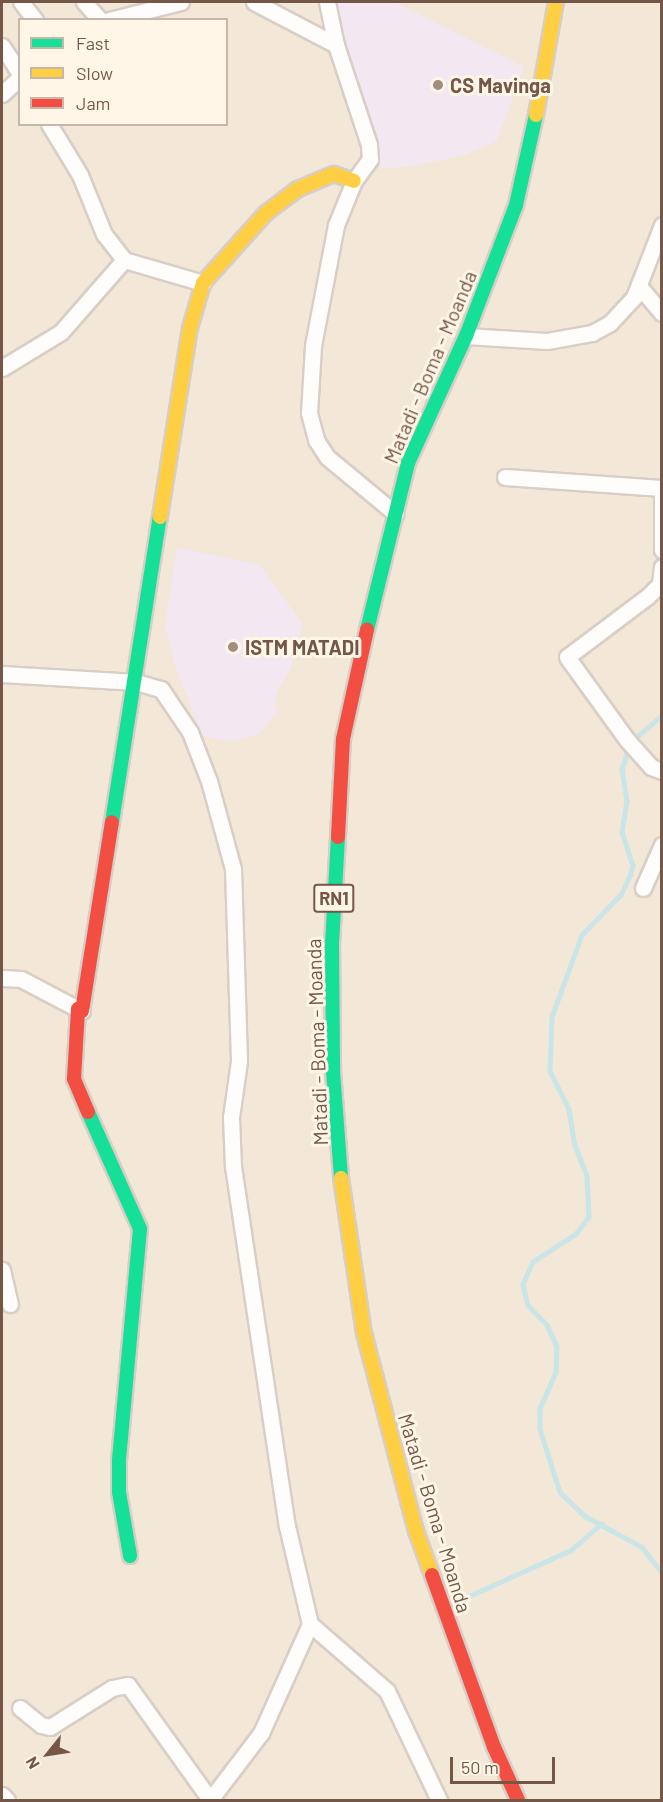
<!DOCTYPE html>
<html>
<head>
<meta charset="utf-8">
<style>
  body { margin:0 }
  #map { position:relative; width:663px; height:1802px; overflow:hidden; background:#f7f1e7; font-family:Barlow,sans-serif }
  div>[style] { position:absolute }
  .residential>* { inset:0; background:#f3e7d7 }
  .education>* { inset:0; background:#f3e7f1 }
  .stream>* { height:4.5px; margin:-2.25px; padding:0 2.25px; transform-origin:2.25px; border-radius:2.25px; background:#c9e5e7 }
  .roads { filter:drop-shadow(2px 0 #d8cec5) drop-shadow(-2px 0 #d8cec5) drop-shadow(0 2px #d8cec5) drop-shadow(0 -2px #d8cec5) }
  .street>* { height:15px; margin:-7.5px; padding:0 7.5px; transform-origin:7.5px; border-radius:7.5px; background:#fefdfb }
  .fast>* { height:14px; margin:-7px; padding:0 7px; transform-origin:7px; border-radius:7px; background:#16e098 }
  .slow>* { height:14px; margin:-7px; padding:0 7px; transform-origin:7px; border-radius:7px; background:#ffcf43 }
  .jam>* { height:14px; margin:-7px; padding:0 7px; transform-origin:7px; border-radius:7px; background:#f24e42 }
  .dots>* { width:16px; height:16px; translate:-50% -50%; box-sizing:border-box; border:3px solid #fff6e8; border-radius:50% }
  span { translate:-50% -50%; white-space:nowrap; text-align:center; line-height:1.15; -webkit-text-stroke:6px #fff6e8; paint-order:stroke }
  .shield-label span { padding:2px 4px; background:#fff6e8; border:2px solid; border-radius:4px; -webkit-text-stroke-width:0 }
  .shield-label { font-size:18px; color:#755747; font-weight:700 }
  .poi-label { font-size:20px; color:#755747; font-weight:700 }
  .left { translate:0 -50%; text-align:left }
  .street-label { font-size:20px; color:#755747 }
  .frame { position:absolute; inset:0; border:3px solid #755747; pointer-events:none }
  .legend { position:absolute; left:18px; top:18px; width:210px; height:108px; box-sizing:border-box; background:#fff6e8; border:2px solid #c8b6a8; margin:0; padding:8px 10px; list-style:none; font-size:18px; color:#755747 }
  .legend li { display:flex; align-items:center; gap:12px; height:30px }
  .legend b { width:30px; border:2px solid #c8b6a8 }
  .north { position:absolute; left:18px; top:1724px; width:60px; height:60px; -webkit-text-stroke:4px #fff6e8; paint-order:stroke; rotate:240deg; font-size:16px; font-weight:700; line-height:24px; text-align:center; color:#755747 }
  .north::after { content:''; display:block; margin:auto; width:21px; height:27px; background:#755747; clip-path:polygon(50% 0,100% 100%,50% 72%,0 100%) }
  .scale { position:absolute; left:450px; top:1757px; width:105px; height:27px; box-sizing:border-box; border:3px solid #755747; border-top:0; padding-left:8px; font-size:18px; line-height:21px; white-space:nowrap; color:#755747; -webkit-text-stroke:4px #fff6e8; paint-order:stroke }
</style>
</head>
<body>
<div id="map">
  <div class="residential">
    <div style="clip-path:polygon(evenodd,2px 2px,661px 2px,661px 1800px,2px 1800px,2px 2px,20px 20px,226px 20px,226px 124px,20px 124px,20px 20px)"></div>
  </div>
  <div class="education">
    <div style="clip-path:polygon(330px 2px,395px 2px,524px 67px,497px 141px,465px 155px,408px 167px,381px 168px,366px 135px,364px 104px,334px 30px)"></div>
    <div style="clip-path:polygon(177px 547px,260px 565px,303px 624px,291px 667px,275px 697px,277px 712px,260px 733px,233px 742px,202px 736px,176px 669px,165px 626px)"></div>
  </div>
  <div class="stream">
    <div style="left:632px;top:741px;width:40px;rotate:-41deg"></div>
    <div style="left:629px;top:748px;width:22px;rotate:108deg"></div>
    <div style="left:622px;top:769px;width:32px;rotate:81deg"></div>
    <div style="left:627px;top:801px;width:31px;rotate:99deg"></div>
    <div style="left:622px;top:832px;width:35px;rotate:72deg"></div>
    <div style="left:633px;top:865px;width:9px;rotate:103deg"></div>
    <div style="left:631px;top:874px;width:23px;rotate:115deg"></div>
    <div style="left:621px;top:895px;width:56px;rotate:134.3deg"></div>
    <div style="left:582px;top:935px;width:87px;rotate:110.1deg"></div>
    <div style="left:552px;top:1017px;width:54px;rotate:92.1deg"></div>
    <div style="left:550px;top:1071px;width:42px;rotate:63.4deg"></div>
    <div style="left:569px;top:1109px;width:36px;rotate:81deg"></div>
    <div style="left:575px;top:1145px;width:34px;rotate:69deg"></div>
    <div style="left:587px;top:1177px;width:40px;rotate:87.1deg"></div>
    <div style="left:589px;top:1217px;width:21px;rotate:127deg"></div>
    <div style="left:576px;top:1234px;width:51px;rotate:146.9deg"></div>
    <div style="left:533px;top:1262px;width:24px;rotate:114deg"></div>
    <div style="left:523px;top:1284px;width:22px;rotate:77deg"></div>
    <div style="left:528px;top:1305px;width:28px;rotate:46deg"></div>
    <div style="left:547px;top:1325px;width:23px;rotate:65deg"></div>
    <div style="left:557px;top:1346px;width:26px;rotate:92deg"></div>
    <div style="left:556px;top:1372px;width:40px;rotate:113.4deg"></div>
    <div style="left:540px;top:1409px;width:20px;rotate:90deg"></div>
    <div style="left:540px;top:1429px;width:66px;rotate:72.4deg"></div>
    <div style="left:560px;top:1492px;width:35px;rotate:44deg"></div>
    <div style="left:585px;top:1516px;width:65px;rotate:28.5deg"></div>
    <div style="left:642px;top:1547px;width:33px;rotate:52deg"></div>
    <div style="left:458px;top:1601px;width:124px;rotate:-24.3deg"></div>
    <div style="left:571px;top:1550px;width:40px;rotate:-41deg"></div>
  </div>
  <div class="roads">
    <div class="street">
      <div style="left:21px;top:2px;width:23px;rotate:52deg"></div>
      <div style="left:84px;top:2px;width:24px;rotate:48deg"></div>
      <div style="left:254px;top:2px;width:93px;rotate:27.7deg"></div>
      <div style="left:336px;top:45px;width:105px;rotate:71.7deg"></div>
      <div style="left:369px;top:145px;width:14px;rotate:86deg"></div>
      <div style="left:370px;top:159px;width:27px;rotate:126deg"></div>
      <div style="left:354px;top:181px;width:48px;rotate:112.2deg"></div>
      <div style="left:336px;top:225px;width:123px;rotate:100.8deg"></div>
      <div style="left:313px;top:346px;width:67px;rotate:93.4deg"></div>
      <div style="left:309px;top:413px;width:28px;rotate:75deg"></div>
      <div style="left:316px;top:440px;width:20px;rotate:57deg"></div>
      <div style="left:327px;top:457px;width:89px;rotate:39.6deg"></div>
      <div style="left:327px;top:2px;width:44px;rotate:78.2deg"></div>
      <div style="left:109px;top:20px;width:74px;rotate:-14deg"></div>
      <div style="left:2px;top:46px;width:33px;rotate:57deg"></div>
      <div style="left:2px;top:94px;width:25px;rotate:-43deg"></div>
      <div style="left:49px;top:124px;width:60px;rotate:58.7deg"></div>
      <div style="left:80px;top:175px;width:64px;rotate:67.9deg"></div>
      <div style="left:104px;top:234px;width:33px;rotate:52deg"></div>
      <div style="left:124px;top:260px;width:82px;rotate:16.2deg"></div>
      <div style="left:639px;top:286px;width:35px;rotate:50deg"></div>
      <div style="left:466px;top:336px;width:81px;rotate:3.5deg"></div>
      <div style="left:547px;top:341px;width:46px;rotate:-10.1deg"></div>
      <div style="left:592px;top:333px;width:21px;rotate:-29deg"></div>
      <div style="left:610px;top:323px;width:35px;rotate:-47deg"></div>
      <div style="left:634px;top:297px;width:77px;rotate:-68.7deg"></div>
      <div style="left:2px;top:368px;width:69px;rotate:-31.4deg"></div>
      <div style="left:61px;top:332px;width:96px;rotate:-48.8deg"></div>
      <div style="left:505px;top:477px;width:157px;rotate:4deg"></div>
      <div style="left:662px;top:496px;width:54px;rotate:90deg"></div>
      <div style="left:662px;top:567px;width:17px;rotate:97deg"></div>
      <div style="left:660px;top:584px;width:17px;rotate:135deg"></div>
      <div style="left:648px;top:596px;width:101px;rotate:143deg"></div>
      <div style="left:567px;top:657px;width:102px;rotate:54.1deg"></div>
      <div style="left:627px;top:740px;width:36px;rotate:48deg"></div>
      <div style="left:651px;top:767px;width:12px;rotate:20deg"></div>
      <div style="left:2px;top:674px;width:134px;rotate:3.4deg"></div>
      <div style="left:136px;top:682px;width:26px;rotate:16deg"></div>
      <div style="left:161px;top:689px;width:52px;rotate:56deg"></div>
      <div style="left:190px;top:732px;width:53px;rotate:68.8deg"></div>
      <div style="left:209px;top:781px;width:91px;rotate:74.7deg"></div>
      <div style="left:233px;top:869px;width:192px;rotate:88.2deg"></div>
      <div style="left:239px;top:1061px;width:57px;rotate:98.1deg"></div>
      <div style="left:231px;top:1117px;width:49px;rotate:87.7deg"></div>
      <div style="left:233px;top:1166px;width:364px;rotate:81.5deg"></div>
      <div style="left:287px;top:1526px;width:101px;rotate:76.8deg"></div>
      <div style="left:310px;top:1624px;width:120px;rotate:114.2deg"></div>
      <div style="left:261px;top:1733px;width:84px;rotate:127.3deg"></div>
      <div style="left:643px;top:888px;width:47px;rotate:-66.2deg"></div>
      <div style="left:2px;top:978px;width:19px;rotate:3deg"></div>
      <div style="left:21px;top:979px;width:69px;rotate:27.7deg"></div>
      <div style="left:2px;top:1270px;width:35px;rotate:77deg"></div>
      <div style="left:310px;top:1624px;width:102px;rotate:41deg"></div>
      <div style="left:387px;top:1691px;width:121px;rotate:64.5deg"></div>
      <div style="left:20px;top:1708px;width:27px;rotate:39deg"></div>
      <div style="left:41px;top:1725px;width:9px;rotate:13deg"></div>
      <div style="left:50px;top:1727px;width:73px;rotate:-32.2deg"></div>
      <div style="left:112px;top:1688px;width:16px;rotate:-11deg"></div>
      <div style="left:128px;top:1685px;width:139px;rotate:54.4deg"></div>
      <div style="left:2px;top:1795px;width:7px;rotate:45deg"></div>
    </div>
    <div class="fast">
      <div style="left:367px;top:630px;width:172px;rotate:-76.2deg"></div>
      <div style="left:408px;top:463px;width:140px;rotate:-65.5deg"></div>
      <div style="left:466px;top:336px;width:140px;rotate:-69.1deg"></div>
      <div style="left:516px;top:205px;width:92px;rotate:-77.5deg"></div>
      <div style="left:112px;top:822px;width:309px;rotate:-81.1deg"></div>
      <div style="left:338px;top:837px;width:107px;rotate:93.2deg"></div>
      <div style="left:332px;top:944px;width:127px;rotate:89.5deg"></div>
      <div style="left:333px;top:1071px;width:107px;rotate:85.7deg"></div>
      <div style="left:88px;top:1112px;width:128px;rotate:66deg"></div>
      <div style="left:140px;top:1229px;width:233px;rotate:95.2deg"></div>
      <div style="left:119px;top:1461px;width:31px;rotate:90deg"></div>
      <div style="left:119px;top:1492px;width:65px;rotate:80.2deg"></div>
    </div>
    <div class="slow">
      <div style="left:536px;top:115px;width:115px;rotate:-80deg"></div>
      <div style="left:160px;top:517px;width:191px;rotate:-81deg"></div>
      <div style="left:190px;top:328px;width:47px;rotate:-73.9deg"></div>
      <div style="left:203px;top:283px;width:94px;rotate:-48deg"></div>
      <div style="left:266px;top:213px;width:40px;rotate:-37deg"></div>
      <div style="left:298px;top:189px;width:39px;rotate:-23deg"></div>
      <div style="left:334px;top:174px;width:21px;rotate:19deg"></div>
      <div style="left:341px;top:1178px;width:157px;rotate:81.6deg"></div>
      <div style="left:364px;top:1333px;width:205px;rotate:75.3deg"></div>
      <div style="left:416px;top:1531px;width:47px;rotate:70deg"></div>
    </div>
    <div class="jam">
      <div style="left:338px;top:837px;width:98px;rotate:-87.1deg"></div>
      <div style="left:343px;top:739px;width:112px;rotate:-77.6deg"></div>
      <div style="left:88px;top:1112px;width:36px;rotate:-113deg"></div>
      <div style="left:74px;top:1079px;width:70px;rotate:-86.7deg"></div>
      <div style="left:78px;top:1009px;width:4px;rotate:27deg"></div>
      <div style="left:82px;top:1011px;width:191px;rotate:-81deg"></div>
      <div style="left:432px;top:1575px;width:183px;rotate:70.2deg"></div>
      <div style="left:494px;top:1747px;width:58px;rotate:65.6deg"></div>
    </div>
  </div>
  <div class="dots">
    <div style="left:438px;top:85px;background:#a28d7f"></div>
    <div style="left:233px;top:647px;background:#a28d7f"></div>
  </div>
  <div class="shield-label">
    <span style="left:334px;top:898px">RN1</span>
  </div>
  <div class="poi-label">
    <span class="left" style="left:450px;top:85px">CS Mavinga</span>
    <span class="left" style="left:245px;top:647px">ISTM MATADI</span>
  </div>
  <div class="street-label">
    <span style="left:430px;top:367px;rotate:-67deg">Matadi - Boma - Moanda</span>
    <span style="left:317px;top:1042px;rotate:-92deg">Matadi - Boma - Moanda</span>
    <span style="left:435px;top:1513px;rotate:73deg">Matadi - Boma - Moanda</span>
  </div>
  <div class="frame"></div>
  <ul class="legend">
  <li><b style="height:8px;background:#16e098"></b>Fast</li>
  <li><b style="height:8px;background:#ffcf43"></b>Slow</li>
  <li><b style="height:8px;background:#f24e42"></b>Jam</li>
  </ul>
  <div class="north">N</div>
  <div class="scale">50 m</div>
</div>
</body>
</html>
